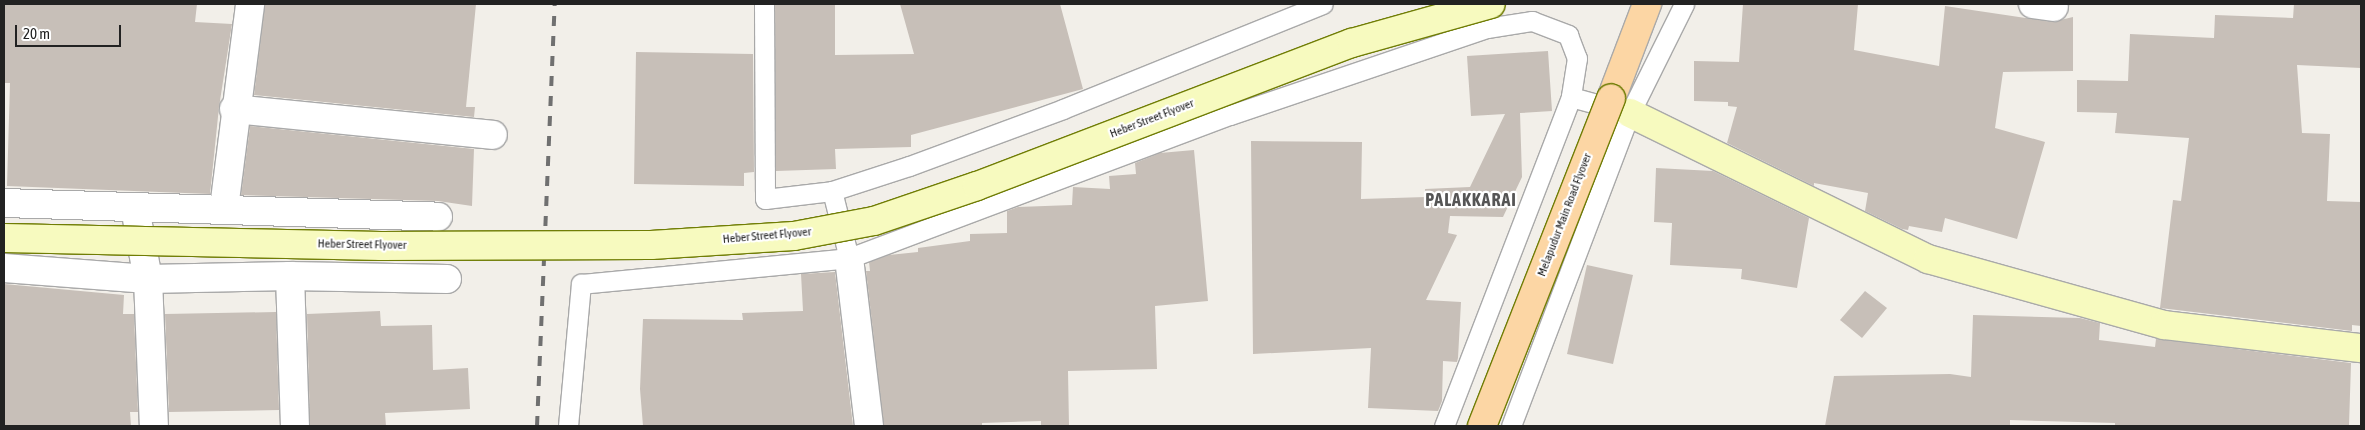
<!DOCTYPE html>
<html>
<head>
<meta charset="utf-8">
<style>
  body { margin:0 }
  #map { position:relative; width:2365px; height:430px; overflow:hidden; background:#f2efe9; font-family:"Asap Condensed",sans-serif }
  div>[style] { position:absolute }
  .building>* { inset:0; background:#c7bfb8 }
  .roads { filter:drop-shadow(1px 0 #a9a9a9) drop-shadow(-1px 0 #a9a9a9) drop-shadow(0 1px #a9a9a9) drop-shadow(0 -1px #a9a9a9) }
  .lane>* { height:19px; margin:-9.5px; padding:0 9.5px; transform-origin:9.5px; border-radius:9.5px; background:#fff }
  .street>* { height:28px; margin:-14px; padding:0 14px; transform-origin:14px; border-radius:14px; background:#fff }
  .secondary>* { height:28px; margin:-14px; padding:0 14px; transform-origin:14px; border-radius:14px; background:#f7fabf }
  .primary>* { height:28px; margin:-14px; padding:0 14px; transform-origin:14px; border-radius:14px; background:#fcd6a4 }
  .rail>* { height:4px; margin-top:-2px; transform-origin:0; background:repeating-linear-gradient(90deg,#707070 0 10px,transparent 0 20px) }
  .bridges { filter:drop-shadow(1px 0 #707d05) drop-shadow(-1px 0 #707d05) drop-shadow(0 1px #707d05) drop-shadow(0 -1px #707d05) }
  .secondary-bridge>* { height:28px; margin:-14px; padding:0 14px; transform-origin:14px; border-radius:14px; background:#f7fabf }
  .primary-bridge>* { height:28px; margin:-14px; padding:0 14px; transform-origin:14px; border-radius:14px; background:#fcd6a4 }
  span { translate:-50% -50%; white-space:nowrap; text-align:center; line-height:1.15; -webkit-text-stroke:4.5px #fff; paint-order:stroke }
  .street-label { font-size:12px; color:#222 }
  .district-label { font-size:18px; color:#555; font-weight:700; letter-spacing:1px }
  .frame { position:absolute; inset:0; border:5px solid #222; pointer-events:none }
  .scale { position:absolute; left:15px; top:25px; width:106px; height:22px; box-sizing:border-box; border:2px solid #222; border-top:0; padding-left:6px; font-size:15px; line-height:18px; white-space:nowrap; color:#222; -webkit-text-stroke:4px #fff; paint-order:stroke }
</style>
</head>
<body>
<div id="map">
  <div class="building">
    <div style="clip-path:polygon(4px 4px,197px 4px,195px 22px,232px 24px,219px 107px,210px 194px,7px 186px,10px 83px,4px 83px)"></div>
    <div style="clip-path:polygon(265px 4px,476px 4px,466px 107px,475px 107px,474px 117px,254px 95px)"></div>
    <div style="clip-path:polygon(775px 4px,835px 4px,835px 55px,914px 54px,900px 4px,1060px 4px,1083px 89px,911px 135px,911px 147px,835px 149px,836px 169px,776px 171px)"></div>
    <div style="clip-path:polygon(1743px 4px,1858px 4px,1854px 50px,1939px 66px,1945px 6px,2052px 22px,2073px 17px,2073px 71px,2003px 72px,1995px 128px,2045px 142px,2017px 239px,1945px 218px,1942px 232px,1909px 226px,1908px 230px,1902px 229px,1865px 211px,1868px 193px,1814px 183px,1814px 186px,1727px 143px,1737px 107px,1728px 106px,1728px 102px,1694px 101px,1694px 61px,1739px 62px)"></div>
    <div style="clip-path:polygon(2294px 4px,2361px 4px,2361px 68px,2297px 65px,2302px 133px,2330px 134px,2327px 201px,2361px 202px,2361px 326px,2352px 325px,2352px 331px,2160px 308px,2173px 200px,2181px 201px,2189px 138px,2115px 133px,2117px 113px,2077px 112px,2077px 80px,2128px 81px,2130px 34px,2214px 38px,2215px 15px,2293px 18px)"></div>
    <div style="clip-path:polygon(1548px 51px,1552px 111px,1520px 113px,1522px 177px,1503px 217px,1450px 216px,1448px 233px,1457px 235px,1426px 300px,1461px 302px,1458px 358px,1457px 362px,1443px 361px,1442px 401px,1438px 411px,1368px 408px,1371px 348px,1253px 354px,1251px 141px,1362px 142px,1361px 199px,1426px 197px,1425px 189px,1470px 187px,1505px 114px,1471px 116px,1467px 56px)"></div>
    <div style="clip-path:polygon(636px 52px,753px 54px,754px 172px,744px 173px,744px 186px,634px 184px)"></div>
    <div style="clip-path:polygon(250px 126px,474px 149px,472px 206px,438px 201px,241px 195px)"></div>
    <div style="clip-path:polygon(1194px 150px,1208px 301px,1155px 306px,1157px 369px,1068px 371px,1069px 426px,1041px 426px,1041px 421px,982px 423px,982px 426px,884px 426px,866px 271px,870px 271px,869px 262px,889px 255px,918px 252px,918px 248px,970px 241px,970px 234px,1007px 233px,1007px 211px,1018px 207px,1072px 205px,1073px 187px,1110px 189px,1109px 176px,1136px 174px,1135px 163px,1160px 153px)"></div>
    <div style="clip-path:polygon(1656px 168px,1713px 171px,1809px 218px,1797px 288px,1741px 279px,1742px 269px,1670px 265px,1672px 223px,1654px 222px)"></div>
    <div style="clip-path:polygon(1587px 265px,1633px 275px,1613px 364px,1567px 354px)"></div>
    <div style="clip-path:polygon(835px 272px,853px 426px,643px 426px,640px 389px,643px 319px,743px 320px,742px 313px,803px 311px,801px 274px)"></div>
    <div style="clip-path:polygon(4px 284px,124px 295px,123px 314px,134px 314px,138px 412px,130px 412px,131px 426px,4px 426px)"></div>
    <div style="clip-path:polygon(1865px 291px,1887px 308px,1862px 338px,1840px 320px)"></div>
    <div style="clip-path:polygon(380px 311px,381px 326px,432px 325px,433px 370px,468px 368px,470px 409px,385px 413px,386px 426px,310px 426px,307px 314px)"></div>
    <div style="clip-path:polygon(276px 312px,279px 410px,169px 412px,165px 314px)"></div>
    <div style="clip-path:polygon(1973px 315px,2080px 318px,2100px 323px,2099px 340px,2155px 347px,2156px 339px,2351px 363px,2349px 426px,2115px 426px,2115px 423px,2010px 420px,2010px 426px,1825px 426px,1834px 376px,1950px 374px,1971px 377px)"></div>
  </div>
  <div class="roads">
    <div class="lane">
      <div style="left:764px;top:4px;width:195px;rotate:89.7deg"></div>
      <div style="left:765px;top:199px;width:67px;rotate:-6.8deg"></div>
      <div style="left:832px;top:191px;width:81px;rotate:-18deg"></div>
      <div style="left:909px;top:166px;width:164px;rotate:-20.3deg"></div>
      <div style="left:1063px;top:109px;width:280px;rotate:-22deg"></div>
      <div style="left:1571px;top:97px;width:50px;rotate:15.2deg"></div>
      <div style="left:832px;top:191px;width:69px;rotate:75.8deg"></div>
      <div style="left:568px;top:426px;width:143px;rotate:-84.8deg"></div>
      <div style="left:581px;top:284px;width:269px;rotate:-5.5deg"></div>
      <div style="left:849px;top:258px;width:407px;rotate:-20.6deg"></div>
      <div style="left:1230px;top:115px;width:271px;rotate:-18.7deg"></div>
      <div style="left:1487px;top:28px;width:46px;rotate:-8.8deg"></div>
      <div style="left:1532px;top:21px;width:39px;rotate:21deg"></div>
      <div style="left:1568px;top:35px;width:25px;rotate:69deg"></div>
      <div style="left:1577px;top:58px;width:39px;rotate:99deg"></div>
      <div style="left:1571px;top:97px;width:353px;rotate:111.1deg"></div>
      <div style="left:1511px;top:426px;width:335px;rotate:-69.2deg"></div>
      <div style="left:1630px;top:113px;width:122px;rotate:-63.6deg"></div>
    </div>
    <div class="street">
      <div style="left:2033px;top:4px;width:21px;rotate:8deg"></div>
      <div style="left:234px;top:109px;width:260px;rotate:5.7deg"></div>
      <div style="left:4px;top:203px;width:434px;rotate:1.8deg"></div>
      <div style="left:224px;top:208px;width:206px;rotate:-82.7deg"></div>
      <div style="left:137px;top:219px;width:61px;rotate:79.6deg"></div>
      <div style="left:148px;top:279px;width:147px;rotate:87.7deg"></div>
      <div style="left:849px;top:258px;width:169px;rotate:83.2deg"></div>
      <div style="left:4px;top:268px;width:144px;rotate:4.4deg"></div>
      <div style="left:148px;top:279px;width:142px;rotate:-1.2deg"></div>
      <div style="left:290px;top:276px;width:157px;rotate:1.1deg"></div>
      <div style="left:290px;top:276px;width:150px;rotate:88.1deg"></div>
    </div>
    <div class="secondary">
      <div style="left:1630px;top:113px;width:332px;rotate:26.1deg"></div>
      <div style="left:1928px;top:259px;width:245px;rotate:15.6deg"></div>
      <div style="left:2164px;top:325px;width:198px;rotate:6.7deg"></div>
    </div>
    <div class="primary">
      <div style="left:1611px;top:99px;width:102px;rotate:-69.2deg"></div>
    </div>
  </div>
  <div class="rail">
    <div style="left:537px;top:426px;width:422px;rotate:-87.6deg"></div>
  </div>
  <div class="bridges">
    <div class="secondary-bridge">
      <div style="left:4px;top:238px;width:377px;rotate:1.2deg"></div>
      <div style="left:381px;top:246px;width:270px;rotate:-0.2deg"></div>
      <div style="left:651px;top:245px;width:143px;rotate:-3.6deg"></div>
      <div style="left:794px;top:236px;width:81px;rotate:-10.6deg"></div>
      <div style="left:874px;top:221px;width:109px;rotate:-18.8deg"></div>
      <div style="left:977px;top:186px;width:401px;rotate:-20.9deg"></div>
      <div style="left:1352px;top:43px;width:144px;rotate:-15.7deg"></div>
    </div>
    <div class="primary-bridge">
      <div style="left:1482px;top:426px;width:352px;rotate:-68.5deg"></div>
    </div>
  </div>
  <div class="street-label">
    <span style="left:1152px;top:119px;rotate:-21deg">Heber Street Flyover</span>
    <span style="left:1565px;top:215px;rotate:-69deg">Melapudur Main Road Flyover</span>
    <span style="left:767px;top:236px;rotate:-5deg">Heber Street Flyover</span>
    <span style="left:362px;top:245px;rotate:1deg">Heber Street Flyover</span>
  </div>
  <div class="district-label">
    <span style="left:1471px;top:200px">PALAKKARAI</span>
  </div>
  <div class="frame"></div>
  <div class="scale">20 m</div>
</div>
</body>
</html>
